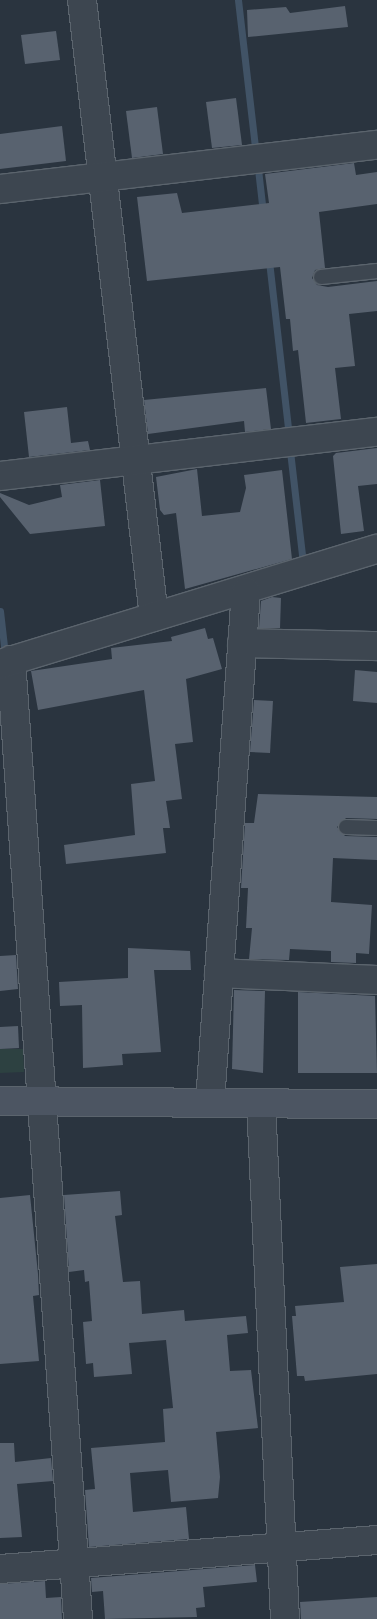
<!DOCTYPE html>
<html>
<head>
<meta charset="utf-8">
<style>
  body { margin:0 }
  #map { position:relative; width:377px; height:1619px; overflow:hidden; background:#2a343f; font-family:"IBM Plex Sans",sans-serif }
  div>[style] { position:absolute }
  .green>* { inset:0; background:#2d4141 }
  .stream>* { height:7px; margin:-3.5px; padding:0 3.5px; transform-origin:3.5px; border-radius:3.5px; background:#415366 }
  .building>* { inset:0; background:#58626f }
  .roads { filter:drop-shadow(1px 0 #5b646d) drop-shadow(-1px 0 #5b646d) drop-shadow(0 1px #5b646d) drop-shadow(0 -1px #5b646d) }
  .lane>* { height:14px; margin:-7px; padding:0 7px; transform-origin:7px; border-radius:7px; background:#3d4650 }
  .street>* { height:28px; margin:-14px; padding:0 14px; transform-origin:14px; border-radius:14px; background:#3d4650 }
  .secondary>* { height:28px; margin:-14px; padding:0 14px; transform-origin:14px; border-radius:14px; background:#4c5562 }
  span { translate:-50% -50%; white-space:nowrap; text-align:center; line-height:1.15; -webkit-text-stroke:4px #222b35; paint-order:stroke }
</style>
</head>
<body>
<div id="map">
  <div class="green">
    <div style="clip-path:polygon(0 1049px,23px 1049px,24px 1072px,0 1073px)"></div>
  </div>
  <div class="stream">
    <div style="left:238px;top:0;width:148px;rotate:83.4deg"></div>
    <div style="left:258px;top:169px;width:44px;rotate:83.5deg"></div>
    <div style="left:269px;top:261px;width:169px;rotate:83.5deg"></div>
    <div style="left:290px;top:451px;width:114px;rotate:83.4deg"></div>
    <div style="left:0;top:611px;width:44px;rotate:83.5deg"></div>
  </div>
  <div class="building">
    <div style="clip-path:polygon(345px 6px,348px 27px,248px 37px,247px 10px,286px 7px,290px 13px)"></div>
    <div style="clip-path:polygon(56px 31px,60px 60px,25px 64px,21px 35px)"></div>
    <div style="clip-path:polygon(236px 98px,242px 145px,212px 148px,206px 102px)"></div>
    <div style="clip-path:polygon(157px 107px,163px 154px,132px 158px,126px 111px)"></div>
    <div style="clip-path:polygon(62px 126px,66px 161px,0 169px,0 134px)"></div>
    <div style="clip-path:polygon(354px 163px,356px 175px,377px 172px,377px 204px,319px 212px,325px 268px,315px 270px,312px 278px,317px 285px,328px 287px,377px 281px,377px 311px,349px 314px,355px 366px,335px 368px,341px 419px,306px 423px,298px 350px,293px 351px,290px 319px,286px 319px,280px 267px,147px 281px,137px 197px,177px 193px,182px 213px,269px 203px,265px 174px)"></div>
    <div style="clip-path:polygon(266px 388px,271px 429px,245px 432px,244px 421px,148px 434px,144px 400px)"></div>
    <div style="clip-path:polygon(67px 407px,71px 443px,88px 441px,90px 450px,29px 457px,24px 412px)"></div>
    <div style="clip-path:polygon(377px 448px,377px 484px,358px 486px,364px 531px,341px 534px,333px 456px,336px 453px)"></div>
    <div style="clip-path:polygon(197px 469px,202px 516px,240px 512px,246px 488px,244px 475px,282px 470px,292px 559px,185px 589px,176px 513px,164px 515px,160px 510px,156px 477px)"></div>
    <div style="clip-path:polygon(100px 480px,105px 526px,30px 534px,0 497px,0 493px,29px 505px,62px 497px,60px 485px)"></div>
    <div style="clip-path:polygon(272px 597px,281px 598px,280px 628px,259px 628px,261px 601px)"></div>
    <div style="clip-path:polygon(205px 628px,208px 639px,213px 638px,222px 669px,186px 679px,193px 742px,175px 744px,182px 799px,166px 801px,170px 828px,163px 828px,166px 853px,66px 864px,64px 845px,135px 835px,131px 784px,155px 781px,144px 690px,38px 710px,31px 671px,112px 659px,111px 648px,172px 641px,171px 637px)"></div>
    <div style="clip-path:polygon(355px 670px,377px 672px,377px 703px,353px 701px)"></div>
    <div style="clip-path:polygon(254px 700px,273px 701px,270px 753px,250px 752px)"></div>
    <div style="clip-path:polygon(258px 794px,377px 797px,377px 819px,346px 818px,337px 827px,345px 836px,377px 837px,377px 860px,333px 858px,331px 902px,372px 905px,369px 954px,356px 953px,356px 963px,331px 962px,331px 951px,290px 949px,289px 960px,249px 959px,252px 928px,246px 928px,248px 888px,241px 888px,245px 823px,254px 823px)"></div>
    <div style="clip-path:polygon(128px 948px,190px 951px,191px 970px,154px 970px,161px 1052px,122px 1054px,123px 1065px,83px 1068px,82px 1005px,60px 1006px,59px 982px,128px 978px)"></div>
    <div style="clip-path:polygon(16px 955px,18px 989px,0 991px,0 956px)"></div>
    <div style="clip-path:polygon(234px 990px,265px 991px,263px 1073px,232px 1069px)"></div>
    <div style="clip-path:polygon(298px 992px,375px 996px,377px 1073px,298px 1073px)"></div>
    <div style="clip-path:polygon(18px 1026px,19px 1048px,0 1049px,0 1027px)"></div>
    <div style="clip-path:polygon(120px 1191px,122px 1215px,115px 1216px,123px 1282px,140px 1281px,142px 1314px,184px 1310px,185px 1321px,246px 1316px,248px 1333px,227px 1335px,230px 1371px,251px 1370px,258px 1428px,216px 1432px,220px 1477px,218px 1498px,171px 1502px,168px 1470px,130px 1473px,133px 1512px,186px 1507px,189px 1539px,89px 1547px,85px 1490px,95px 1489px,91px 1448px,165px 1442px,163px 1409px,173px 1408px,166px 1340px,129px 1343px,132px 1374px,94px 1377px,93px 1363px,86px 1364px,83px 1322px,92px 1321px,89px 1281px,85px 1282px,84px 1270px,69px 1272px,64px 1195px)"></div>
    <div style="clip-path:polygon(30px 1195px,38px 1274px,39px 1295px,33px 1296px,39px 1361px,0 1364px,0 1198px)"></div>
    <div style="clip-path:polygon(377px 1264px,377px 1374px,305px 1381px,304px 1376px,297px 1376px,292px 1316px,296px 1316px,295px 1306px,344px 1302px,340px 1267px)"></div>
    <div style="clip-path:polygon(0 1443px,14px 1443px,15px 1462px,51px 1458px,53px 1481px,17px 1484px,22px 1537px,0 1538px)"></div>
    <div style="clip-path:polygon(255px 1565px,257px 1582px,203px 1587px,205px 1607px,196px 1608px,197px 1617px,105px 1619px,103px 1591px,92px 1592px,91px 1578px)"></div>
    <div style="clip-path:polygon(45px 1581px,46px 1598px,61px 1597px,62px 1619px,0 1619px,0 1584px)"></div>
    <div style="clip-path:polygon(377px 1597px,377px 1619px,301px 1619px,300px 1602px)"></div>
  </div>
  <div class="roads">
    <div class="lane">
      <div style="left:321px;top:277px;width:56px;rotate:-6.1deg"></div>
      <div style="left:346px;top:827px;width:31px;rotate:2deg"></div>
    </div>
    <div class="street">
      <div style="left:82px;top:0;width:621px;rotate:83.34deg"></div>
      <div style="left:0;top:189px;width:380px;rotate:-6.7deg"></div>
      <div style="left:0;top:476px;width:380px;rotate:-6.7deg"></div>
      <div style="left:242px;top:643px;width:135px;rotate:1.3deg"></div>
      <div style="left:11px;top:660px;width:961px;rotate:86deg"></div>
      <div style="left:0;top:664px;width:394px;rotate:-17deg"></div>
      <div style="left:219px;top:973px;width:158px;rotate:2.5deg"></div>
      <div style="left:210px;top:1102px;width:512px;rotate:-85.97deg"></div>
      <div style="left:261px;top:1103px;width:517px;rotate:87.34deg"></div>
      <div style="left:0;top:1569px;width:378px;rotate:-4.4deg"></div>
    </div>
    <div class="secondary">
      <div style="left:0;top:1101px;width:377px;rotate:0.5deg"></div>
    </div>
  </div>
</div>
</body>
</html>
